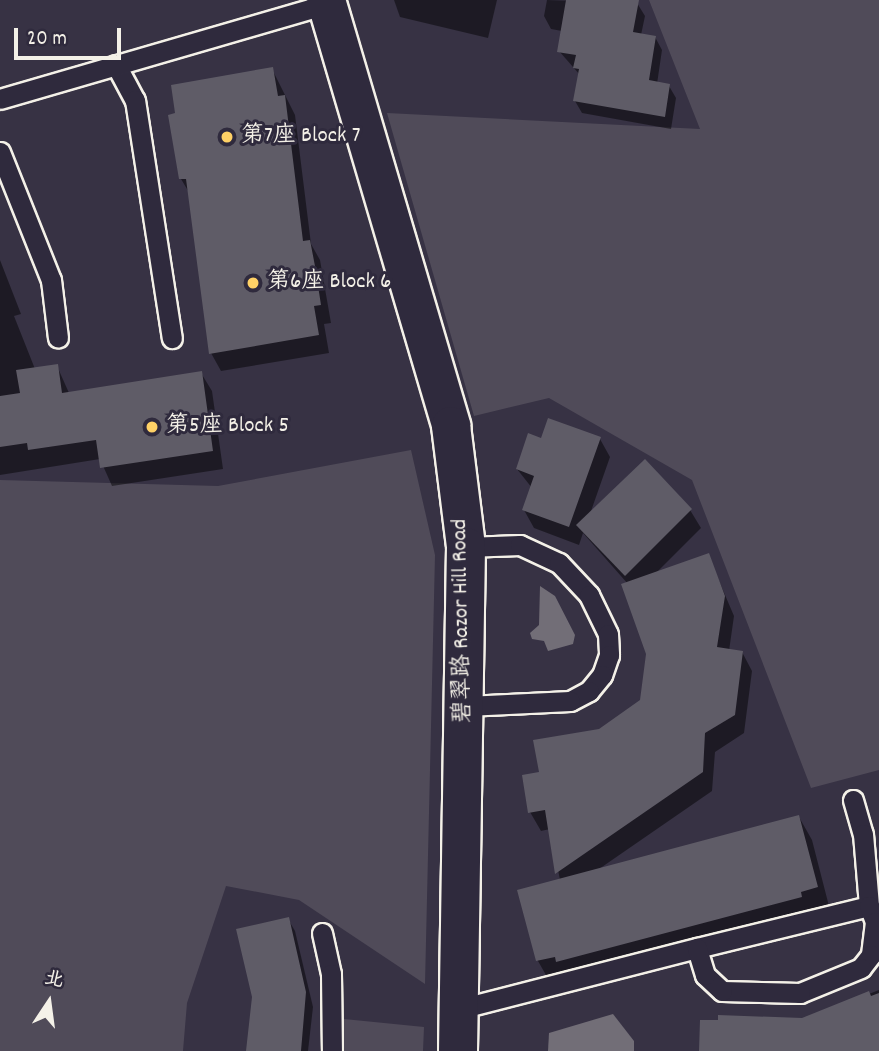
<!DOCTYPE html>
<html>
<head>
<meta charset="utf-8">
<style>
  body { margin:0 }
  #map { position:relative; width:879px; height:1051px; overflow:hidden; background:#373244; font-family:Dekko,"LXGW WenKai TC",sans-serif }
  div>[style] { position:absolute }
  .green>* { inset:0; background:#504b59 }
  .water>* { inset:0; background:#726e77 }
  .shadow>* { inset:0; background:#0007 }
  .building>* { inset:0; background:#5f5c67 }
  .roads { filter:drop-shadow(2px 0 #f4f1e8) drop-shadow(-2px 0 #f4f1e8) drop-shadow(0 2px #f4f1e8) drop-shadow(0 -2px #f4f1e8) }
  .lane>* { height:19px; margin:-9.5px; padding:0 9.5px; transform-origin:9.5px; border-radius:9.5px; background:#2f2a3d }
  .street>* { height:38px; margin:-19px; padding:0 19px; transform-origin:19px; border-radius:19px; background:#2f2a3d }
  .dots>* { width:19px; height:19px; translate:-50% -50%; box-sizing:border-box; border:4px solid #2f2a3d; border-radius:50% }
  span { translate:-50% -50%; white-space:nowrap; text-align:center; line-height:1.15; -webkit-text-stroke:6px #2f2a3d; paint-order:stroke }
  .poi-label { font-size:23px; color:#f4f1e8 }
  .left { translate:0 -50%; text-align:left }
  .street-label { font-size:23px; color:#f4f1e8 }
  .north { position:absolute; left:14px; top:967px; width:70px; height:70px; -webkit-text-stroke:5px #2f2a3d; paint-order:stroke; rotate:13deg; font-size:19px; font-weight:700; line-height:28px; text-align:center; color:#f4f1e8 }
  .north::after { content:''; display:block; margin:auto; width:24px; height:32px; background:#f4f1e8; clip-path:polygon(50% 0,100% 100%,50% 72%,0 100%) }
  .scale { position:absolute; left:14px; top:28px; width:107px; height:32px; box-sizing:border-box; border:4px solid #f4f1e8; border-top:0; padding-left:9px; font-size:21px; line-height:24px; white-space:nowrap; color:#f4f1e8; -webkit-text-stroke:5px #2f2a3d; paint-order:stroke }
</style>
</head>
<body>
<div id="map">
  <div class="green">
    <div style="clip-path:polygon(649px 0,879px 0,879px 770px,811px 788px,692px 480px,549px 398px,474px 416px,387px 113px,700px 129px)"></div>
    <div style="clip-path:polygon(411px 450px,435px 555px,425px 984px,299px 900px,226px 886px,187px 1003px,183px 1051px,0 1051px,0 480px,218px 486px)"></div>
    <div style="clip-path:polygon(344px 1019px,424px 1027px,423px 1051px,342px 1051px)"></div>
  </div>
  <div class="water">
    <div style="clip-path:polygon(540px 586px,555px 596px,575px 635px,573px 644px,548px 651px,544px 641px,532px 639px,530px 633px,539px 625px)"></div>
    <div style="clip-path:polygon(613px 1014px,634px 1041px,634px 1051px,548px 1051px,549px 1033px)"></div>
  </div>
  <div class="shadow">
    <div style="clip-path:polygon(394px 0,497px 0,488px 38px,400px 17px)"></div>
    <div style="clip-path:polygon(547px 0,637px 3px,645px 16px,641px 35px,655px 37px,662px 50px,657px 84px,669px 86px,676px 98px,671px 129px,582px 113px,575px 101px,580px 75px,559px 51px,562px 31px,551px 29px,544px 16px)"></div>
    <div style="clip-path:polygon(272px 69px,295px 115px,311px 244px,320px 260px,331px 323px,324px 324px,329px 353px,221px 371px,211px 353px,190px 194px,181px 179px)"></div>
    <div style="clip-path:polygon(0 260px,21px 314px,14px 316px,35px 369px,57px 366px,69px 393px,201px 373px,212px 391px,223px 469px,112px 486px,100px 459px,0 475px)"></div>
    <div style="clip-path:polygon(600px 439px,610px 457px,590px 514px,690px 510px,701px 528px,655px 574px,708px 555px,734px 616px,729px 651px,742px 652px,752px 671px,744px 733px,715px 752px,712px 791px,599px 869px,799px 817px,812px 840px,830px 910px,551px 984px,538px 961px,520px 891px,560px 880px,550px 829px,541px 831px,530px 812px,541px 774px,642px 701px,648px 654px,628px 584px,583px 533px,579px 545px,534px 528px,524px 510px,532px 488px,517px 469px,542px 440px)"></div>
    <div style="clip-path:polygon(288px 919px,295px 931px,313px 1007px,308px 1051px,247px 1051px)"></div>
    <div style="clip-path:polygon(879px 990px,879px 1051px,819px 1051px,806px 1019px)"></div>
  </div>
  <div class="building">
    <div style="clip-path:polygon(566px 0,639px 0,633px 32px,656px 36px,649px 80px,670px 84px,665px 117px,573px 101px,579px 69px,573px 68px,576px 55px,557px 52px)"></div>
    <div style="clip-path:polygon(273px 67px,278px 96px,285px 95px,303px 241px,310px 240px,315px 266px,321px 305px,314px 306px,319px 335px,209px 354px,186px 179px,179px 179px,168px 115px,175px 113px,171px 85px)"></div>
    <div style="clip-path:polygon(58px 364px,62px 393px,202px 371px,213px 451px,100px 468px,96px 440px,28px 450px,27px 443px,0 447px,0 396px,20px 393px,16px 370px)"></div>
    <div style="clip-path:polygon(548px 418px,601px 437px,569px 527px,522px 510px,534px 476px,516px 469px,528px 433px,541px 438px)"></div>
    <div style="clip-path:polygon(645px 459px,692px 509px,625px 576px,576px 525px)"></div>
    <div style="clip-path:polygon(709px 553px,725px 596px,717px 647px,743px 651px,735px 715px,705px 733px,703px 772px,555px 874px,545px 810px,528px 813px,522px 775px,539px 772px,533px 740px,599px 729px,640px 700px,646px 654px,621px 584px)"></div>
    <div style="clip-path:polygon(799px 815px,818px 887px,801px 892px,802px 897px,556px 962px,555px 957px,536px 961px,517px 890px)"></div>
    <div style="clip-path:polygon(289px 917px,306px 992px,301px 1051px,246px 1051px,252px 997px,236px 929px)"></div>
    <div style="clip-path:polygon(869px 991px,871px 996px,879px 993px,879px 1051px,699px 1051px,700px 1020px,718px 1020px,718px 1015px,802px 1018px)"></div>
  </div>
  <div class="roads">
    <div class="lane">
      <div style="left:116px;top:65px;width:40px;rotate:62deg"></div>
      <div style="left:135px;top:100px;width:241px;rotate:81.2deg"></div>
      <div style="left:0;top:99px;width:341px;rotate:-16.2deg"></div>
      <div style="left:0;top:152px;width:138px;rotate:68.3deg"></div>
      <div style="left:51px;top:280px;width:58px;rotate:83.1deg"></div>
      <div style="left:466px;top:547px;width:54px;rotate:-2.1deg"></div>
      <div style="left:520px;top:545px;width:43px;rotate:24.8deg"></div>
      <div style="left:559px;top:563px;width:44px;rotate:46.8deg"></div>
      <div style="left:589px;top:595px;width:43px;rotate:64deg"></div>
      <div style="left:608px;top:634px;width:21px;rotate:87deg"></div>
      <div style="left:609px;top:655px;width:21px;rotate:109deg"></div>
      <div style="left:602px;top:675px;width:21px;rotate:129deg"></div>
      <div style="left:589px;top:691px;width:21px;rotate:152deg"></div>
      <div style="left:570px;top:701px;width:104px;rotate:177.2deg"></div>
      <div style="left:853px;top:800px;width:35px;rotate:74deg"></div>
      <div style="left:863px;top:834px;width:72px;rotate:85.2deg"></div>
      <div style="left:322px;top:933px;width:42px;rotate:77.6deg"></div>
      <div style="left:331px;top:974px;width:77px;rotate:89.3deg"></div>
      <div style="left:459px;top:1009px;width:246px;rotate:-14.4deg"></div>
      <div style="left:697px;top:948px;width:177px;rotate:-13.7deg"></div>
      <div style="left:869px;top:906px;width:17px;rotate:69deg"></div>
      <div style="left:875px;top:922px;width:33px;rotate:97deg"></div>
      <div style="left:871px;top:955px;width:16px;rotate:128deg"></div>
      <div style="left:861px;top:968px;width:66px;rotate:157.7deg"></div>
      <div style="left:800px;top:993px;width:78px;rotate:-178.5deg"></div>
      <div style="left:722px;top:991px;width:23px;rotate:-137deg"></div>
      <div style="left:705px;top:975px;width:28px;rotate:-107deg"></div>
    </div>
    <div class="street">
      <div style="left:326px;top:0;width:444px;rotate:73.6deg"></div>
      <div style="left:451px;top:426px;width:122px;rotate:82.9deg"></div>
      <div style="left:466px;top:547px;width:504px;rotate:90.91deg"></div>
    </div>
  </div>
  <div class="dots">
    <div style="left:227px;top:137px;background:#ffd166"></div>
    <div style="left:253px;top:283px;background:#ffd166"></div>
    <div style="left:152px;top:427px;background:#ffd166"></div>
  </div>
  <div class="poi-label">
    <span class="left" style="left:241px;top:137px">第7座 Block 7</span>
    <span class="left" style="left:267px;top:283px">第6座 Block 6</span>
    <span class="left" style="left:166px;top:427px">第5座 Block 5</span>
  </div>
  <div class="street-label">
    <span style="left:463px;top:621px;rotate:-91deg">碧翠路 Razor Hill Road</span>
  </div>
  <div class="north">北</div>
  <div class="scale">20 m</div>
</div>
</body>
</html>
